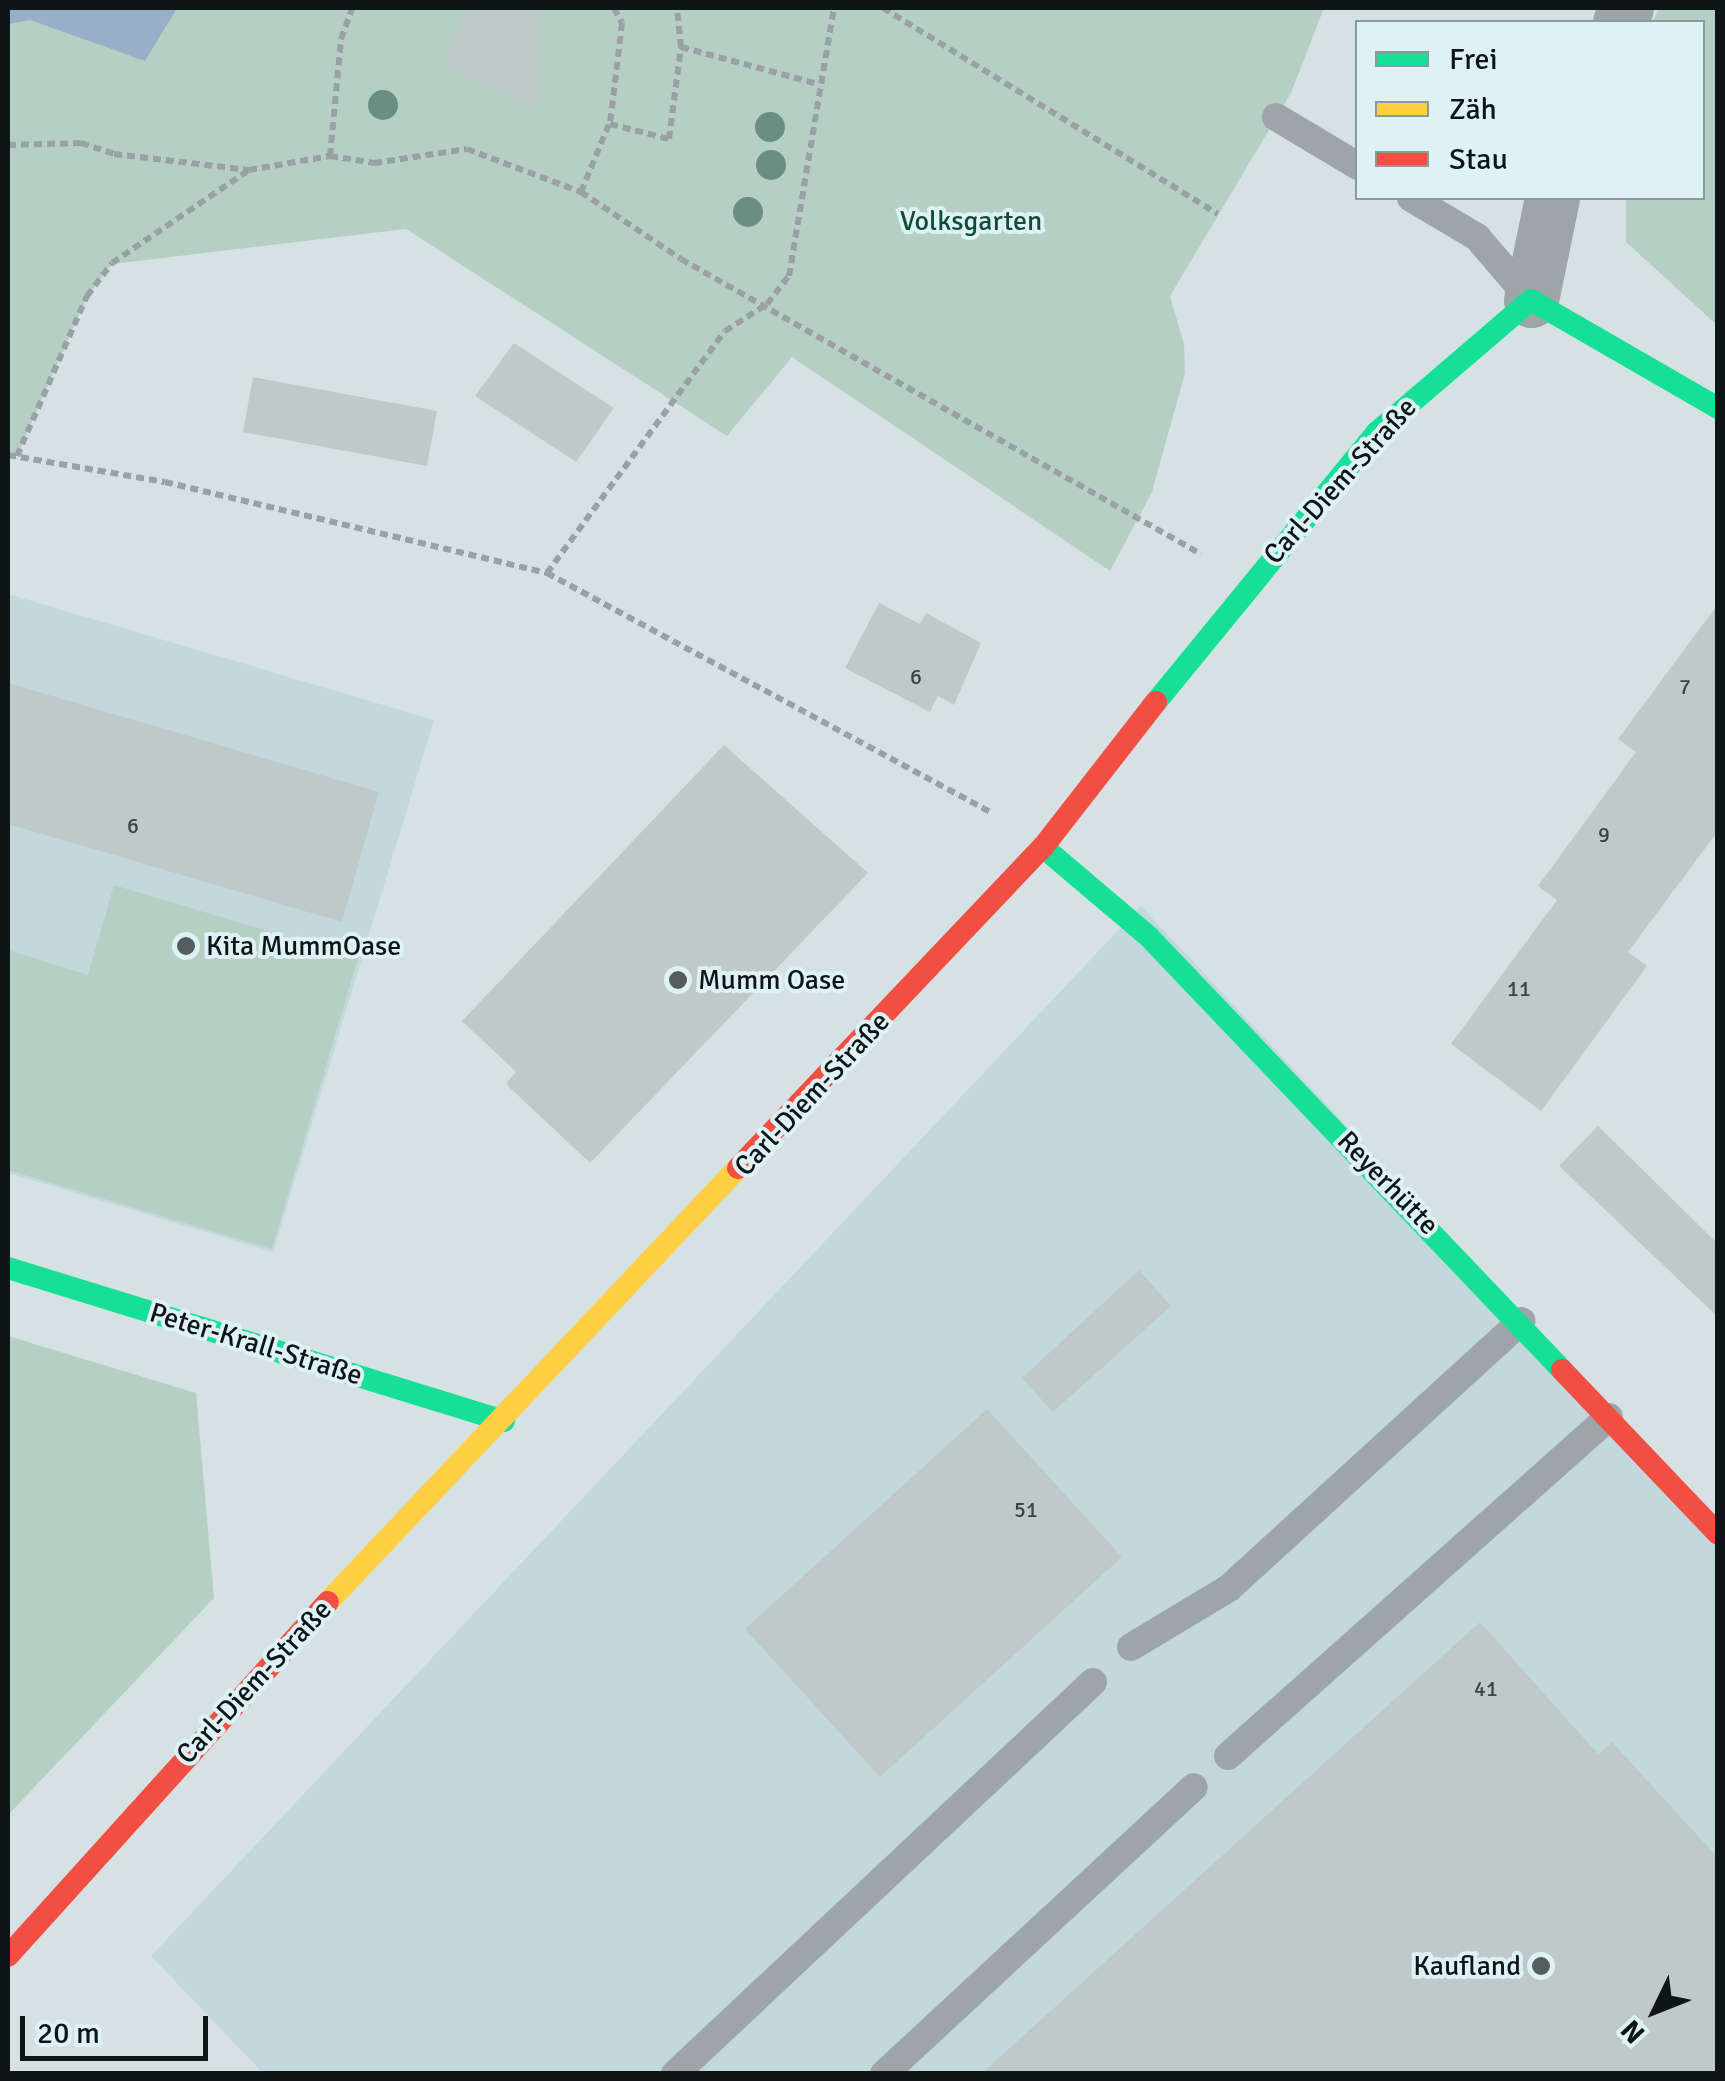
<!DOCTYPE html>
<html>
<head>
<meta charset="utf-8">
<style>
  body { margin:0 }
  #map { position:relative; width:1725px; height:2081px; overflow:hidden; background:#d6e1e3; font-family:Signika,sans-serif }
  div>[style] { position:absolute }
  .built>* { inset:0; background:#c2d8dc }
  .green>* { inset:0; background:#b6cfc5 }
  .water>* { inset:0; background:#98afc8 }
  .building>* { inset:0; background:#c0c9c9 }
  .path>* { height:6px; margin-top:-3px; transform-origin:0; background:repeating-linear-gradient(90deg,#9aa1a4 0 8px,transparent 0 13px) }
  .lane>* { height:28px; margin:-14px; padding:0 14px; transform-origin:14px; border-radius:14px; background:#9ea5a8 }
  .street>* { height:55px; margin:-27.5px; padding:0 27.5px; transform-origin:27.5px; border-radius:27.5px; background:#9ea5a8 }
  .fast>* { height:22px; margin:-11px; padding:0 11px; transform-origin:11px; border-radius:11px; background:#16e098 }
  .slow>* { height:22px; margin:-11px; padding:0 11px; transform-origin:11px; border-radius:11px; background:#ffcf43 }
  .jam>* { height:22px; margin:-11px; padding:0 11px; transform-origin:11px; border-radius:11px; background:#f24e42 }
  .trees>* { width:30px; height:30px; margin:-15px; border-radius:50%; background:#698f83 }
  .dots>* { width:28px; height:28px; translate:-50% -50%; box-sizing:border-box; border:5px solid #def2f5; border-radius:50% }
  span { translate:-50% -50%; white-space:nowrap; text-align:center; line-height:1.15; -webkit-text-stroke:8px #def2f5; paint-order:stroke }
  .number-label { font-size:22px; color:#3c4344 }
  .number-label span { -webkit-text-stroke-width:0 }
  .park-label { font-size:28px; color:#104c35 }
  .street-label { font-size:28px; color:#0e1516 }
  .poi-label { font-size:28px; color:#0e1516 }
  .left { translate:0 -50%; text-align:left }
  .right { translate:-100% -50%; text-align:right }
  .frame { position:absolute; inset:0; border:10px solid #0e1516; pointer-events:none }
  .legend { position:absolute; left:1355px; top:20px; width:350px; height:180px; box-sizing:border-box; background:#def2f5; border:2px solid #8b9a9c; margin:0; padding:12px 18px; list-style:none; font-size:30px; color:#0e1516 }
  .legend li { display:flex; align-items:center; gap:20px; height:50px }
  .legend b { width:50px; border:2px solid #8b9a9c }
  .north { position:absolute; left:1605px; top:1961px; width:100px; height:100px; -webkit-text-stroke:8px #def2f5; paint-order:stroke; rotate:227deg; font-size:28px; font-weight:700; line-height:40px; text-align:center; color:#0e1516 }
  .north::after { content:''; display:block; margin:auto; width:35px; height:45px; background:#0e1516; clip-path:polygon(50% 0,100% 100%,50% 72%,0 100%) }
  .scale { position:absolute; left:20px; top:2016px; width:188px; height:45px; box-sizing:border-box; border:5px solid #0e1516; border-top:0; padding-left:12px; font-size:30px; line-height:35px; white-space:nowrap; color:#0e1516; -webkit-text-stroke:8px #def2f5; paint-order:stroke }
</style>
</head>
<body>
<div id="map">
  <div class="built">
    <div style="clip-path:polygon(8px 594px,434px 720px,273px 1252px,8px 1173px)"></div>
    <div style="clip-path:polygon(1141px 906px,1717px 1522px,1717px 2073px,263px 2073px,151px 1956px)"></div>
  </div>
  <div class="green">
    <div style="clip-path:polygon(8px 8px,1324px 8px,1291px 93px,1170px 296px,1184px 344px,1185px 373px,1152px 492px,1110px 571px,792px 357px,727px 436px,406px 229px,112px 264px,87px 297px,17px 456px,8px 455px)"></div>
    <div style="clip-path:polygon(1660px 8px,1717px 8px,1717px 325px,1626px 242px,1626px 198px,1702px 198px,1702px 22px,1652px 22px)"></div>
    <div style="clip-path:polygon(114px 885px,358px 958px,272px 1249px,8px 1170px,8px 950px,88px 975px)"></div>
    <div style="clip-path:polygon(8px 1336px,196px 1393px,214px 1598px,8px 1815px)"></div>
  </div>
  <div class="water">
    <div style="clip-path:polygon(8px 8px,177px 8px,145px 61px,30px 20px,8px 24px)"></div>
  </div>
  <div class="building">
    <div style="clip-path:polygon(469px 8px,537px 8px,538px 107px,442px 65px)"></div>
    <div style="clip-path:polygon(514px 343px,614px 408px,576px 462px,475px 396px)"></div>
    <div style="clip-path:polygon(253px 377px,437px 411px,427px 466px,243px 432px)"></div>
    <div style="clip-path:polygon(879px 603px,920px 624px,926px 613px,981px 643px,954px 705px,938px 696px,930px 712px,845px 668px)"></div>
    <div style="clip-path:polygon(1718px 604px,1718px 831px,1628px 952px,1647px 966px,1541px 1111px,1451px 1044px,1557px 900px,1538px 886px,1636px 752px,1618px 739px)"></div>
    <div style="clip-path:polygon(8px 683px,379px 792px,342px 922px,8px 824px)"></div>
    <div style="clip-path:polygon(724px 745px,868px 873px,590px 1163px,506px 1084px,516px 1072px,462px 1021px)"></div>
    <div style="clip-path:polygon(1598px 1126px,1718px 1244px,1718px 1317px,1559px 1166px)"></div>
    <div style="clip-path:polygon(1139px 1270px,1171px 1306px,1053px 1412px,1022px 1378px)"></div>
    <div style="clip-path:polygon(987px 1409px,1122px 1557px,880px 1777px,745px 1629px)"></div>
    <div style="clip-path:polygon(1480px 1622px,1598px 1754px,1612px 1742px,1718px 1858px,1718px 2074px,981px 2074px)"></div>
  </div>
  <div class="path">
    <div style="left:614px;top:8px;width:17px;rotate:62deg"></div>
    <div style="left:622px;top:23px;width:102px;rotate:96.8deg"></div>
    <div style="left:610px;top:124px;width:61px;rotate:14.3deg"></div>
    <div style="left:669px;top:139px;width:93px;rotate:-82.6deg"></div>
    <div style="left:681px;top:47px;width:39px;rotate:-96deg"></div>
    <div style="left:883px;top:8px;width:393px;rotate:31.6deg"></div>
    <div style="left:681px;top:47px;width:142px;rotate:15.1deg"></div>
    <div style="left:8px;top:145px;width:73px;rotate:-1.6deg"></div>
    <div style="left:81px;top:143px;width:35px;rotate:18deg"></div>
    <div style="left:114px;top:154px;width:136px;rotate:6.8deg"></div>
    <div style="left:249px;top:170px;width:82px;rotate:-9.8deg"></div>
    <div style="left:330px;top:156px;width:45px;rotate:9deg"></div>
    <div style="left:374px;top:163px;width:94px;rotate:-8.6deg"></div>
    <div style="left:467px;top:149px;width:122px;rotate:20.7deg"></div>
    <div style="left:581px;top:192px;width:120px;rotate:33.8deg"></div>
    <div style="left:681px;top:259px;width:598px;rotate:29.57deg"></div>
    <div style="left:330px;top:156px;width:118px;rotate:-84.6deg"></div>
    <div style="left:341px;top:39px;width:33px;rotate:-70deg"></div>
    <div style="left:581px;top:192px;width:74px;rotate:-67.6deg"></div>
    <div style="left:8px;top:455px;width:159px;rotate:9.8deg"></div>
    <div style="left:165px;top:482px;width:393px;rotate:13.4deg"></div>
    <div style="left:547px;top:573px;width:506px;rotate:28.34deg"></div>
    <div style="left:17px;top:456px;width:175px;rotate:-66.4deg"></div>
    <div style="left:87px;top:296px;width:41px;rotate:-52.9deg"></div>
    <div style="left:112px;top:263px;width:166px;rotate:-34.2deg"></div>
    <div style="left:547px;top:573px;width:300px;rotate:-53.7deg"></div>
    <div style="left:725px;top:331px;width:50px;rotate:-32.7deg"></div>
    <div style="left:767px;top:304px;width:36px;rotate:-52deg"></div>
    <div style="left:789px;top:276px;width:272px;rotate:-80.5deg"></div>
  </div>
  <div class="lane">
    <div style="left:1276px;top:117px;width:96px;rotate:30.9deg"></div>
    <div style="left:1411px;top:198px;width:77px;rotate:30.6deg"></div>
    <div style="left:1477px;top:237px;width:83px;rotate:49.4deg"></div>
    <div style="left:1131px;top:1647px;width:114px;rotate:-31deg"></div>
    <div style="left:1229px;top:1588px;width:396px;rotate:-42.4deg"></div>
    <div style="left:1228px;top:1756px;width:510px;rotate:-41.66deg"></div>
    <div style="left:675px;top:2074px;width:573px;rotate:-43.16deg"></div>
    <div style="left:884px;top:2074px;width:422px;rotate:-42.8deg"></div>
  </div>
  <div class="street">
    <div style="left:1620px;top:22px;width:15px;rotate:-67deg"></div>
    <div style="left:1531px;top:300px;width:104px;rotate:-78.4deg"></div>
  </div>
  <div class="fast">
    <div style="left:1156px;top:702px;width:349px;rotate:-50.7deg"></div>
    <div style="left:1377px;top:432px;width:203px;rotate:-40.6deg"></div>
    <div style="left:1531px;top:300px;width:216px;rotate:30deg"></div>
    <div style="left:1043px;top:847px;width:139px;rotate:40.3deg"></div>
    <div style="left:1149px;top:937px;width:598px;rotate:46.35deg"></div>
    <div style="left:8px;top:1268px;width:519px;rotate:17.14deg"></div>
  </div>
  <div class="slow">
    <div style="left:328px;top:1602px;width:597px;rotate:-46.63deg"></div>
  </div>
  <div class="jam">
    <div style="left:738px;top:1168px;width:443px;rotate:-46.5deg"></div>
    <div style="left:1043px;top:847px;width:184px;rotate:-52.1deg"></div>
    <div style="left:1562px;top:1370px;width:226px;rotate:46.4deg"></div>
    <div style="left:8px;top:1956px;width:477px;rotate:-47.9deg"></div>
  </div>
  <div class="trees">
    <div style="left:383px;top:105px"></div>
    <div style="left:770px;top:127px"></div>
    <div style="left:771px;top:165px"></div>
    <div style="left:748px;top:212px"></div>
  </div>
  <div class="dots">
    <div style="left:186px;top:946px;background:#545c5e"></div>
    <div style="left:678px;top:980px;background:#545c5e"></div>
    <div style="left:1541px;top:1966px;background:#545c5e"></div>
  </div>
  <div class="number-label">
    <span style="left:916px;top:677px">6</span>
    <span style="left:1685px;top:687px">7</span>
    <span style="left:133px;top:826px">6</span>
    <span style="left:1604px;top:835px">9</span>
    <span style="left:1519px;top:989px">11</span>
    <span style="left:1026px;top:1510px">51</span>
    <span style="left:1486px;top:1689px">41</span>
  </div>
  <div class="park-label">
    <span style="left:971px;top:221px">Volksgarten</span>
  </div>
  <div class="street-label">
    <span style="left:1340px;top:481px;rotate:-48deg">Carl-Diem-Straße</span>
    <span style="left:812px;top:1094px;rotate:-47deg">Carl-Diem-Straße</span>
    <span style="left:1388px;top:1183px;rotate:46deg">Reyerhütte</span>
    <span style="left:256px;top:1344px;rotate:17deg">Peter-Krall-Straße</span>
    <span style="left:254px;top:1682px;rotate:-47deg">Carl-Diem-Straße</span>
  </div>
  <div class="poi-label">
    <span class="left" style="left:206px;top:946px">Kita MummOase</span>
    <span class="left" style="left:698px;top:980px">Mumm Oase</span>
    <span class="right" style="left:1521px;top:1966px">Kaufland</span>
  </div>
  <div class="frame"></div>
  <ul class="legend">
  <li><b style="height:12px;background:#16e098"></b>Frei</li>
  <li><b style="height:12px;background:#ffcf43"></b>Zäh</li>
  <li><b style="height:12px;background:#f24e42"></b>Stau</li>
  </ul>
  <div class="north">N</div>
  <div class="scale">20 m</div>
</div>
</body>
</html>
